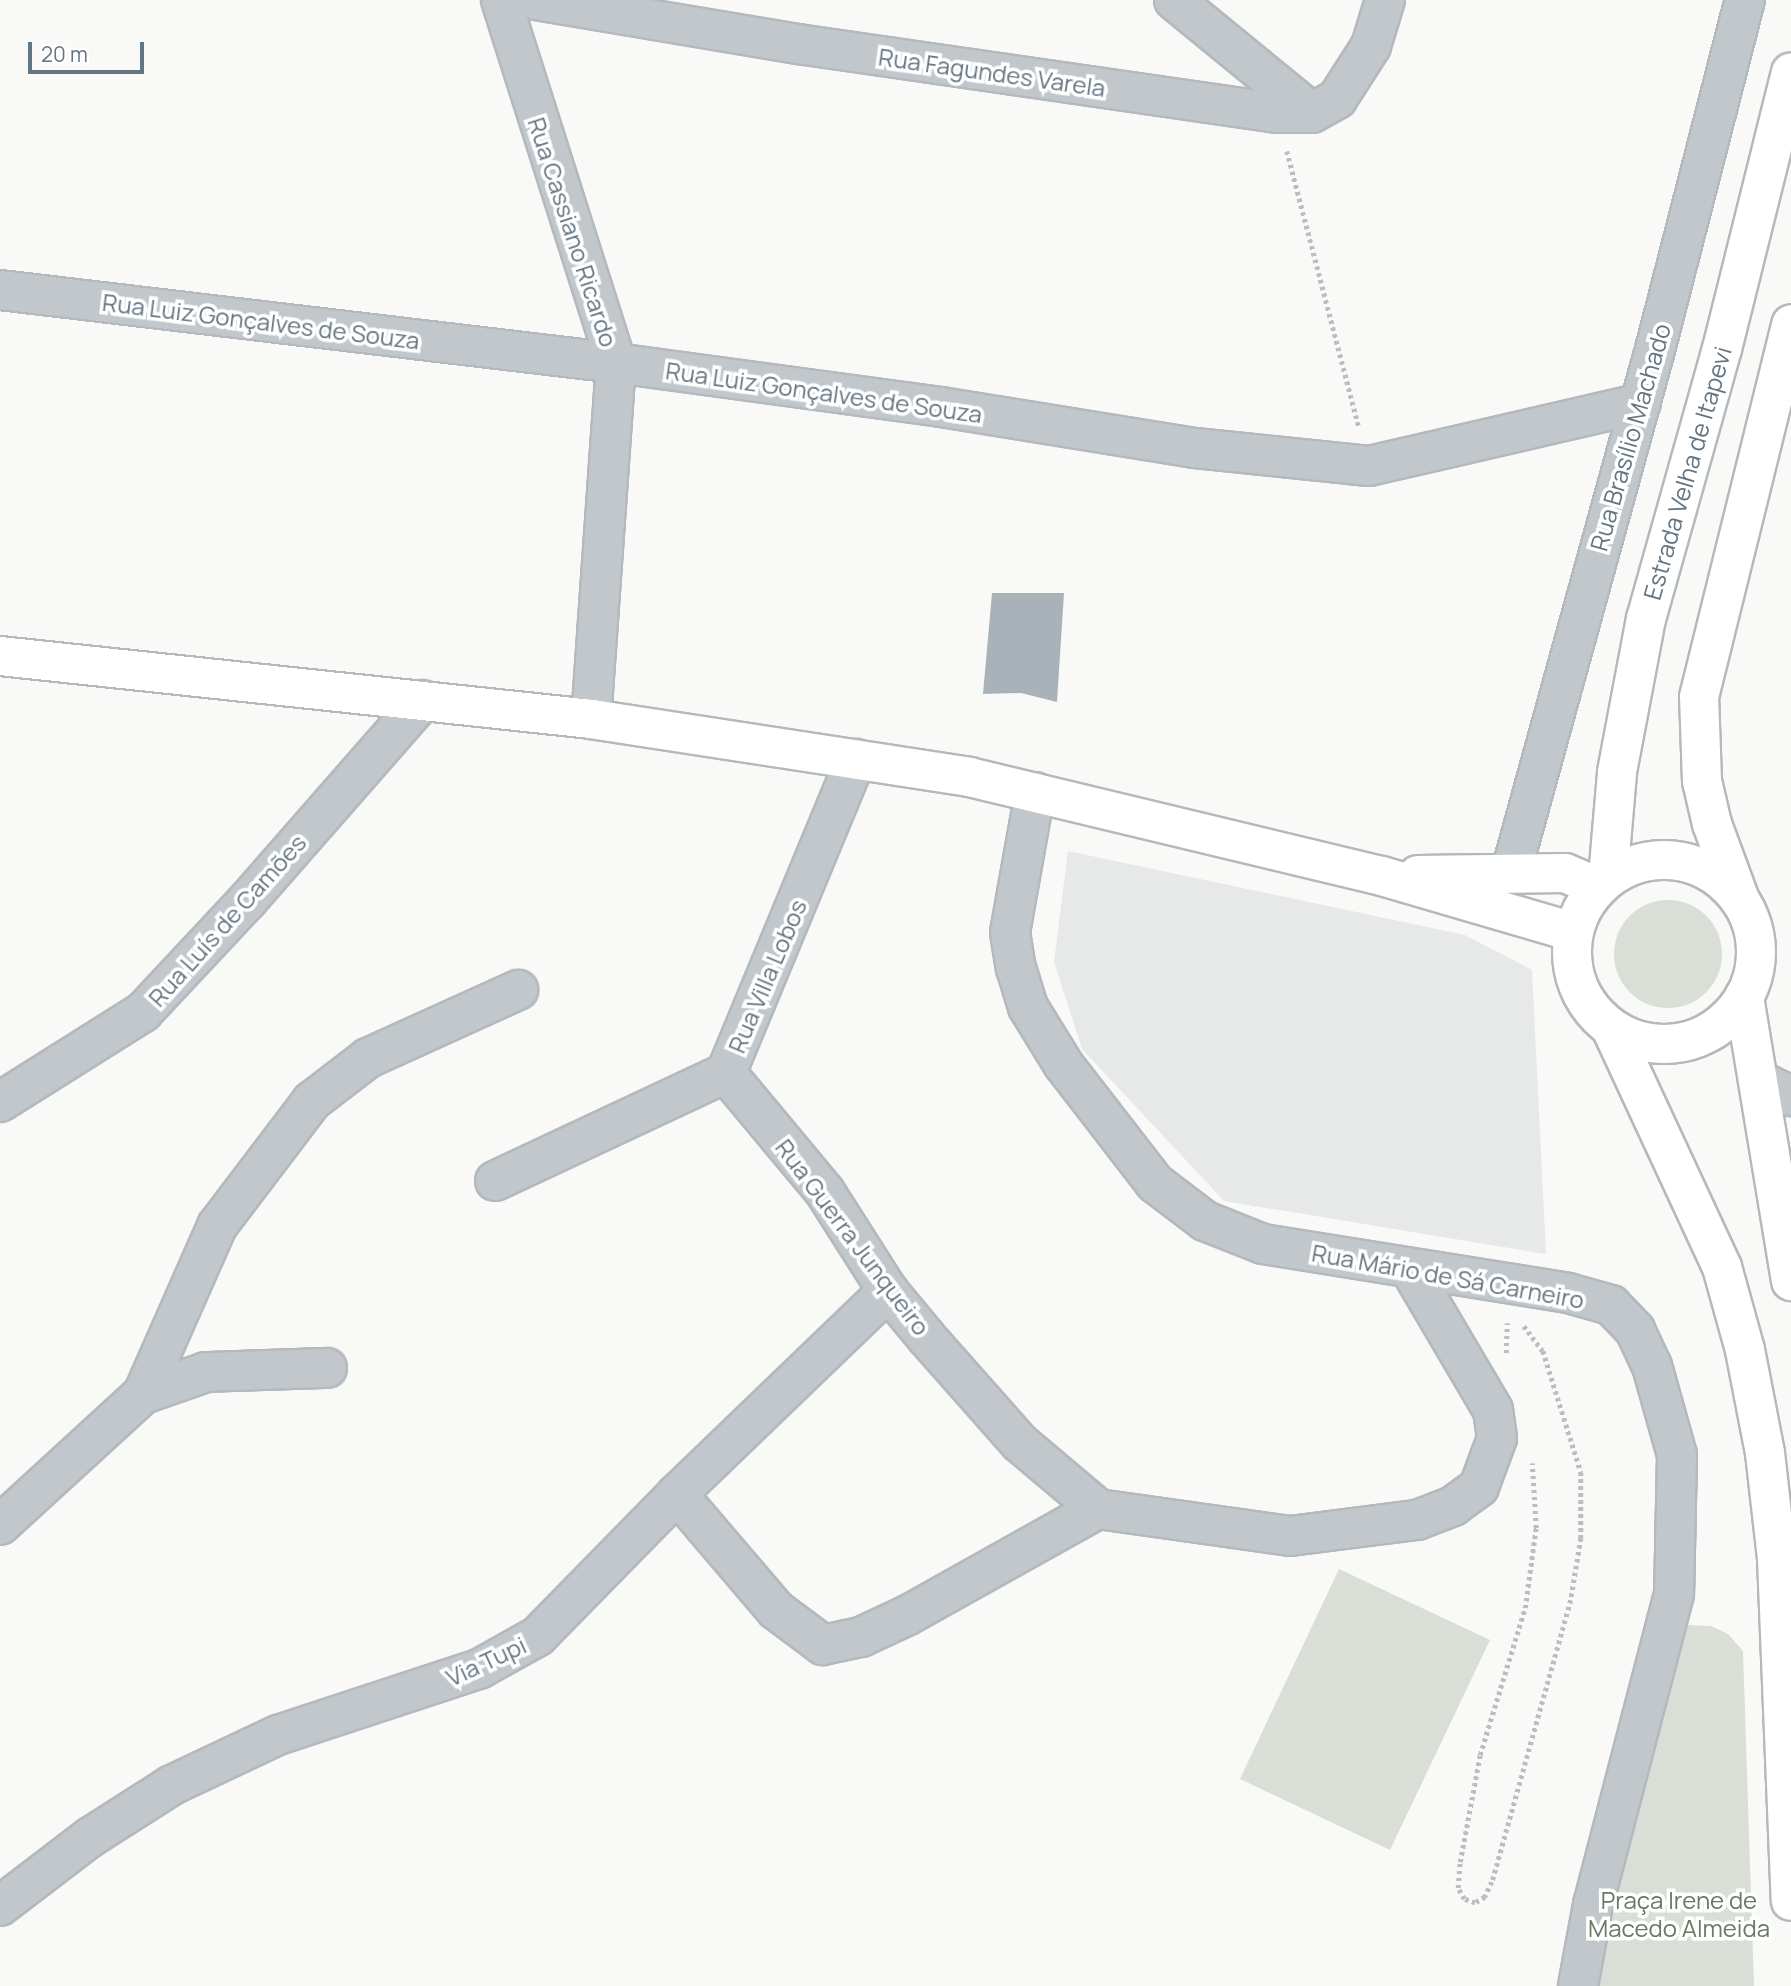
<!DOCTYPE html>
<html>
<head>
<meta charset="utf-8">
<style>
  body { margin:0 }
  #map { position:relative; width:1791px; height:1986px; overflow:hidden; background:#f9f9f7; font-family:Manrope,sans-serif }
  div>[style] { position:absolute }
  .built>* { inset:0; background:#e7e8e8 }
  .green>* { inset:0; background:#d9ded6 }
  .round { border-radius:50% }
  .building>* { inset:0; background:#a9b2b8 }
  .path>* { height:4.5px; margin-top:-2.25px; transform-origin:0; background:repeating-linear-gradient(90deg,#babec1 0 3.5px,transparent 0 7px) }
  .roads { filter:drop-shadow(2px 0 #b4b9bd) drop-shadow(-2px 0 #b4b9bd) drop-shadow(0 2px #b4b9bd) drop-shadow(0 -2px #b4b9bd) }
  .minor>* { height:38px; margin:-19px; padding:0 19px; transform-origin:19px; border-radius:19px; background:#c2c7cb }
  .major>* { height:38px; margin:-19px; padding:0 19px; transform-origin:19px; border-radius:19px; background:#fff }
  .major>.ring { margin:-19px; padding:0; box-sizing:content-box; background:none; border:38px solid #fff; border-radius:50% }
  span { translate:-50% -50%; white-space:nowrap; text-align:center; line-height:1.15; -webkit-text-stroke:7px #fff; paint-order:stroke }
  .street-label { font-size:24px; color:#647582 }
  .park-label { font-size:24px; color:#677a63 }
  .scale { position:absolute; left:28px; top:42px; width:116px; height:32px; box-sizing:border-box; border:4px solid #647582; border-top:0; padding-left:9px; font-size:21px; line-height:24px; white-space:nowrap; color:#647582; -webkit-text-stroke:5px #fff; paint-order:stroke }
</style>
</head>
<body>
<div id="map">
  <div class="built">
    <div style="clip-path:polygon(1068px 851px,1465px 935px,1532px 970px,1546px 1254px,1224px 1201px,1082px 1049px,1054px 962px)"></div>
  </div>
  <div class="green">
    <div class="round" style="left:1614px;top:900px;width:108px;height:108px"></div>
    <div style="clip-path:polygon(1339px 1569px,1490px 1640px,1390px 1850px,1240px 1779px)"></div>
    <div style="clip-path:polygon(1688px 1625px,1711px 1626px,1728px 1634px,1743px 1651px,1754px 1986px,1590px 1986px,1674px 1633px)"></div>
  </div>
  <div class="building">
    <div style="clip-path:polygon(992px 593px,1064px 593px,1057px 702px,1021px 693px,983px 694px)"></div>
  </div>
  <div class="path">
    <div style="left:1287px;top:151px;width:285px;rotate:75.4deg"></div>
    <div style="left:1524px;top:1326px;width:31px;rotate:53deg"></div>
    <div style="left:1543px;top:1351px;width:127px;rotate:72.6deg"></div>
    <div style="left:1581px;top:1472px;width:66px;rotate:90deg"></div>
    <div style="left:1581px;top:1538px;width:63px;rotate:99.2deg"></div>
    <div style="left:1571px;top:1600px;width:293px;rotate:105.6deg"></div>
    <div style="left:1492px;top:1882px;width:17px;rotate:115deg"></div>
    <div style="left:1485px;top:1897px;width:12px;rotate:149deg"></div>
    <div style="left:1475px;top:1903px;width:12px;rotate:-160deg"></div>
    <div style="left:1464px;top:1899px;width:13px;rotate:-119deg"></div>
    <div style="left:1458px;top:1888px;width:26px;rotate:-86deg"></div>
    <div style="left:1460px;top:1862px;width:109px;rotate:-79.4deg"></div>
    <div style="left:1480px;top:1755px;width:154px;rotate:-73deg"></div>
    <div style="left:1525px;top:1608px;width:81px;rotate:-82.2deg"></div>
    <div style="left:1536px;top:1528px;width:65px;rotate:-93.5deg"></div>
    <div style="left:1506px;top:1353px;width:30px;rotate:-88deg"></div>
  </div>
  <div class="roads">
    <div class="minor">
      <div style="left:501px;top:0;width:381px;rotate:72.4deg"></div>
      <div style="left:616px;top:363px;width:357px;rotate:94deg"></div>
      <div style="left:535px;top:0;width:267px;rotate:9.5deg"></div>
      <div style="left:798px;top:44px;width:484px;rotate:8.2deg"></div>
      <div style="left:1277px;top:113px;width:35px"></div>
      <div style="left:1312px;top:113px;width:29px;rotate:-29deg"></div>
      <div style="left:1337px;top:99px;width:63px;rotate:-57.3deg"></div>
      <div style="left:1371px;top:46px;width:48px;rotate:-73.1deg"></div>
      <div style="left:1174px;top:0;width:178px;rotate:39.3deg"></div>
      <div style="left:0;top:290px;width:620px;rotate:6.76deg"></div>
      <div style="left:616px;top:363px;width:328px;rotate:7.7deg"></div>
      <div style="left:941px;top:407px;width:257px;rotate:9.2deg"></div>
      <div style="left:1195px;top:448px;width:175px;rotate:5.9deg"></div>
      <div style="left:1369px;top:466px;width:279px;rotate:-13deg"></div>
      <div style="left:1035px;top:792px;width:142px;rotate:100.1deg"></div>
      <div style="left:1010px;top:932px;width:36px;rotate:81deg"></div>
      <div style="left:1016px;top:968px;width:41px;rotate:72.9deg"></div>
      <div style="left:1028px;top:1007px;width:67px;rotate:58.4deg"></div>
      <div style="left:1063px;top:1064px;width:150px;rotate:52.3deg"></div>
      <div style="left:1155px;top:1183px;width:63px;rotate:37.2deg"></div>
      <div style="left:1205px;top:1221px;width:62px;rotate:21.6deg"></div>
      <div style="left:1263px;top:1244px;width:309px;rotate:9.1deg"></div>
      <div style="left:1568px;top:1293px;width:45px;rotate:15.6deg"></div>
      <div style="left:1611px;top:1305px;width:35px;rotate:46deg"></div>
      <div style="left:1635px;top:1330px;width:40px;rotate:65deg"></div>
      <div style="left:1652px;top:1366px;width:92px;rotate:74.3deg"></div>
      <div style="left:1677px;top:1455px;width:139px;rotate:91.2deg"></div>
      <div style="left:1674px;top:1594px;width:321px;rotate:104.6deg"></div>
      <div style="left:1593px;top:1905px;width:82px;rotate:100.5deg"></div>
      <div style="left:1511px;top:872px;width:546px;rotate:-74.59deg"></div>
      <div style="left:1656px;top:346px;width:357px;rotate:-75.6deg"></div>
      <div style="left:726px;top:1073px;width:155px;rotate:50.2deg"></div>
      <div style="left:825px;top:1192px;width:117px;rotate:57.5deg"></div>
      <div style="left:888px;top:1291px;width:61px;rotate:50.3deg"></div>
      <div style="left:927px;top:1338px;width:140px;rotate:48.5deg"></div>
      <div style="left:1020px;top:1443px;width:102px;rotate:40.2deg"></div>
      <div style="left:1098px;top:1509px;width:194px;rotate:8deg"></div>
      <div style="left:1290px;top:1536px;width:128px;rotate:-7.2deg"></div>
      <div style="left:1417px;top:1520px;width:39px;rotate:-21deg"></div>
      <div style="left:1453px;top:1506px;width:32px;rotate:-36deg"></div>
      <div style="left:1479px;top:1487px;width:52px;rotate:-69.8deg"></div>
      <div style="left:1497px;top:1438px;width:28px;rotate:-98deg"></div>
      <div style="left:1493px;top:1410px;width:164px;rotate:-120.5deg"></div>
      <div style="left:1758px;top:1080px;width:37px;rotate:26deg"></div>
      <div style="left:0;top:1102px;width:169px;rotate:-32.2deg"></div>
      <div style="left:143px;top:1012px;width:152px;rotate:-46.9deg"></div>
      <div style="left:247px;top:901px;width:267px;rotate:-48.8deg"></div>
      <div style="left:495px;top:1181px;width:255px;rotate:-25.1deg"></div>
      <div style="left:726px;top:1073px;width:340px;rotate:-67.5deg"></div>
      <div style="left:143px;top:1394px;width:184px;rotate:-66.2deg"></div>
      <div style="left:217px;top:1226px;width:157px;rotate:-52.8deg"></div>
      <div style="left:312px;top:1101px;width:71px;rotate:-37.5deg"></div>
      <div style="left:368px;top:1058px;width:165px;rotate:-24.4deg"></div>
      <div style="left:677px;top:1494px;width:153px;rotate:49.5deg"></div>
      <div style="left:776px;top:1610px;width:59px;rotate:36.7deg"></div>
      <div style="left:823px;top:1645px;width:39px;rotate:-12deg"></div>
      <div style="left:861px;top:1637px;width:52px;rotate:-25.1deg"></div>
      <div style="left:908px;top:1615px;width:218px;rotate:-29.2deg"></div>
      <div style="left:0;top:1525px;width:194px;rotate:-42.5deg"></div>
      <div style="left:143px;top:1394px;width:67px;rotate:-19.2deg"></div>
      <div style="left:206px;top:1372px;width:121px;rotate:-1.9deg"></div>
      <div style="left:0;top:1906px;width:112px;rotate:-37.4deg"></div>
      <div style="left:89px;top:1838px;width:98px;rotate:-32.6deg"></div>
      <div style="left:172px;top:1785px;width:117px;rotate:-25.3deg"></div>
      <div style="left:278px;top:1735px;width:212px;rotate:-18.2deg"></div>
      <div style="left:479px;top:1669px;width:68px;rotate:-29.2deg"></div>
      <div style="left:538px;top:1636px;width:199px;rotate:-45.6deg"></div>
      <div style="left:677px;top:1494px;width:293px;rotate:-43.9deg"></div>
    </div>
    <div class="major">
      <div style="left:0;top:656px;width:594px;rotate:6.08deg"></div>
      <div style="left:591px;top:719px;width:382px;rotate:8.7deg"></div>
      <div style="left:969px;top:777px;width:425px;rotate:13.5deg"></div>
      <div style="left:1382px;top:876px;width:199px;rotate:16.3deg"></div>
      <div class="ring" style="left:1572px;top:860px;width:146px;height:146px"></div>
      <div style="left:1418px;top:875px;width:147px;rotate:-0.8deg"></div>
      <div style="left:1565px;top:873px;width:36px;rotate:23deg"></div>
      <div style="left:1608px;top:878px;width:106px;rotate:-85.1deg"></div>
      <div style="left:1617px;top:772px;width:156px;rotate:-79.3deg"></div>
      <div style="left:1646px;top:619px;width:280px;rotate:-74.3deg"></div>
      <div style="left:1722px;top:349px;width:285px;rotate:-76deg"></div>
      <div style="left:1740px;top:900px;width:81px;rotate:-110.2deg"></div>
      <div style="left:1712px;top:824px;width:44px;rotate:-103.1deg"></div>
      <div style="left:1702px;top:781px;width:84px;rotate:-92deg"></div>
      <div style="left:1699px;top:697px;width:384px;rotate:-76.1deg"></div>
      <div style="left:1744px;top:997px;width:288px;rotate:80.6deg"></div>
      <div style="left:1611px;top:1028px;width:264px;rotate:65.1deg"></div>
      <div style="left:1722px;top:1267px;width:86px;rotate:74.5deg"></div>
      <div style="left:1745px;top:1350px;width:105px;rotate:79deg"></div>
      <div style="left:1765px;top:1453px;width:107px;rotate:83.5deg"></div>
      <div style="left:1777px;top:1559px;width:342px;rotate:87.7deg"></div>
    </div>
  </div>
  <div class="street-label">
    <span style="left:992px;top:72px;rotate:8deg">Rua Fagundes Varela</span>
    <span style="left:573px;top:232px;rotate:72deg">Rua Cassiano Ricardo</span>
    <span style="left:261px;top:321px;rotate:7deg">Rua Luiz Gonçalves de Souza</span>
    <span style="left:824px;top:392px;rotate:8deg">Rua Luiz Gonçalves de Souza</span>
    <span style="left:1630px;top:437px;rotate:-74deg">Rua Brasílio Machado</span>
    <span style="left:1687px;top:473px;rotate:-74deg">Estrada Velha de Itapevi</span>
    <span style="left:227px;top:920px;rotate:-48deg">Rua Luís de Camões</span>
    <span style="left:767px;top:976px;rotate:-67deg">Rua Villa Lobos</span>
    <span style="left:853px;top:1237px;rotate:53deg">Rua Guerra Junqueiro</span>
    <span style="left:1448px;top:1276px;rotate:10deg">Rua Mário de Sá Carneiro</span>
    <span style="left:486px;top:1661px;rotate:-25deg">Via Tupi</span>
  </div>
  <div class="park-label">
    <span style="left:1679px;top:1914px">Praça Irene de<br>Macedo Almeida</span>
  </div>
  <div class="scale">20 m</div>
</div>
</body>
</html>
